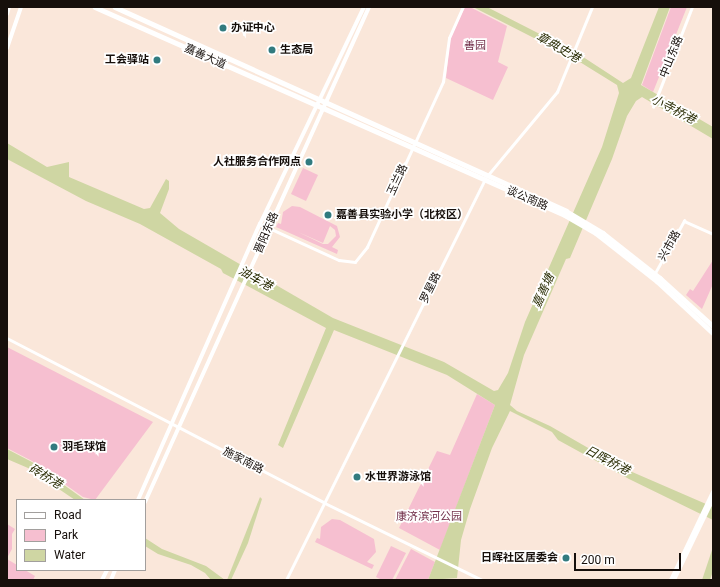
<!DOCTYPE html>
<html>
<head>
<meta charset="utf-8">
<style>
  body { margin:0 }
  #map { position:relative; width:720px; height:587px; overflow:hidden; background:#fae7da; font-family:Roboto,"Noto Sans SC",sans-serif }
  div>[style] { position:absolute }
  .green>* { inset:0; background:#f6bfd0 }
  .water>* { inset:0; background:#cfd6a3 }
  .minor>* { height:2.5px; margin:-1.25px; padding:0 1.25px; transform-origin:1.25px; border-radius:1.25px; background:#fff }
  .secondary>* { height:4px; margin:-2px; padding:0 2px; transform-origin:2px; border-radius:2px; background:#fff }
  .primary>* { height:4.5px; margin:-2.25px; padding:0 2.25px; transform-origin:2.25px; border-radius:2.25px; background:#fff }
  .dots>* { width:11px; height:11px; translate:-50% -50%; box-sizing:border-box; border:2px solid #fff; border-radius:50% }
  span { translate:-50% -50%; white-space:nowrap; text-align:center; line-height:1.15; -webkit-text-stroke:3.5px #fff; paint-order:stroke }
  .poi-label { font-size:11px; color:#160f0b; font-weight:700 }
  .left { translate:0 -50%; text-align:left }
  .right { translate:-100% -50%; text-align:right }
  .park-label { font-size:11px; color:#73314b }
  .street-label { font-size:11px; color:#160f0b }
  .water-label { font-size:12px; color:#2c2f07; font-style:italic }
  .frame { position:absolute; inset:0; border:8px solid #160f0b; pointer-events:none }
  .legend { position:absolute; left:16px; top:499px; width:130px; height:72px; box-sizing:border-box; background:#fff; border:1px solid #a29f9d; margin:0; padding:5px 7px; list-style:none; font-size:12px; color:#160f0b }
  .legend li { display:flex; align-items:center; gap:8px; height:20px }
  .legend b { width:20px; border:1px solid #a29f9d }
  .scale { position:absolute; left:574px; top:553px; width:107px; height:18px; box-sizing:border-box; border:2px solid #160f0b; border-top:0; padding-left:5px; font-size:12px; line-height:14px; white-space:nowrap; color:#160f0b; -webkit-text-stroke:3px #fff; paint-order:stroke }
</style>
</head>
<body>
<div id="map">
  <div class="green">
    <div style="clip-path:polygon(465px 7px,470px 7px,507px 26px,498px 62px,508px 67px,493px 100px,446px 78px,450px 39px)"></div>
    <div style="clip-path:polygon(671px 7px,687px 7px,653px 92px,642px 85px)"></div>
    <div style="clip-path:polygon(303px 168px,318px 175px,306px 201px,291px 194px)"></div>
    <div style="clip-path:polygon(evenodd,292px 206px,300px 207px,337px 226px,340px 237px,332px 247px,338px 250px,337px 254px,276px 227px,278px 223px,281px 224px,283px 212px,292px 206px,330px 226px,335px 230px,336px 236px,328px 244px,323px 244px,298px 232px,323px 243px,330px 226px)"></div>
    <div style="clip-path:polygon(713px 260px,713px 284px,702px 309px,686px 295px,690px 289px,693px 291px)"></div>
    <div style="clip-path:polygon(7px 347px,153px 422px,95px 500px,83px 497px,32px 461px,7px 448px)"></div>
    <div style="clip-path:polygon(477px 394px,495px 405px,440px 550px,399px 528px,437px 451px,450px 455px)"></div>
    <div style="clip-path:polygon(332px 519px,340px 520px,374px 539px,376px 552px,367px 562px,374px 565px,372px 569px,315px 542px,317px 538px,320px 539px,321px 527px)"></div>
    <div style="clip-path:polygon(7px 524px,15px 529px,12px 534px,12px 549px,7px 558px)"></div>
    <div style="clip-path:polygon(391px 546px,406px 553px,392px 580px,382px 580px,376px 577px)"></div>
    <div style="clip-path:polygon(411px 549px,435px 562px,428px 580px,395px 580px)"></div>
    <div style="clip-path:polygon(7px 559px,17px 565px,17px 570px,25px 570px,35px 576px,33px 580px,7px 580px)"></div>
  </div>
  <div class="water">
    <div style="clip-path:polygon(473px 7px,487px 7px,577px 53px,623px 83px,631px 78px,659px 7px,670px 7px,641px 85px,713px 127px,713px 139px,642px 97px,636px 101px,627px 116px,612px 159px,570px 258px,566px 259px,524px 355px,510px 405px,517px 411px,550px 426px,623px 468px,713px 507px,713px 520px,629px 479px,558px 440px,552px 432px,510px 411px,492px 448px,470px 509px,461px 540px,457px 578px,428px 580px,495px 405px,447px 375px,334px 330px,283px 448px,278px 445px,326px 328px,223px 273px,221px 269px,140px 224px,86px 201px,7px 159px,7px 143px,47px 167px,69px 162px,69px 177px,144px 209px,150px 208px,166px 179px,169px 181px,169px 189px,160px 213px,179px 229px,333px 318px,444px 362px,494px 391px,498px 390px,508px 373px,525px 322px,602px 147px,619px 93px,617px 85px,575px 59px)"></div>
    <div style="clip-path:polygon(7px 449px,32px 462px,85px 500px,75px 500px,28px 468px,7px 459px)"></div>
    <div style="clip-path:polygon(260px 497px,262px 499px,248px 543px,231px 580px,227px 580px)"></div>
    <div style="clip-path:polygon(145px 538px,162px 549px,206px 566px,225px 580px,211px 580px,205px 573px,191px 565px,158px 554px,145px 546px)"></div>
    <div style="clip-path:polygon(713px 547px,713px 571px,710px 580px,702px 580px)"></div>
  </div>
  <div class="minor">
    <div style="left:653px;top:107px;width:107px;rotate:-68.7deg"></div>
    <div style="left:488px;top:175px;width:108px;rotate:-50.3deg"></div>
    <div style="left:557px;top:92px;width:92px;rotate:-67.6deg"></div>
    <div style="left:269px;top:228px;width:77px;rotate:24.6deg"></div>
    <div style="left:339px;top:260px;width:16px;rotate:7deg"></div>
    <div style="left:355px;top:262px;width:19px;rotate:-51deg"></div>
    <div style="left:367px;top:247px;width:182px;rotate:-65.3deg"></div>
    <div style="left:443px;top:82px;width:44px;rotate:-82.2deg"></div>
    <div style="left:449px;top:38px;width:34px;rotate:-66deg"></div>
    <div style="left:655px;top:273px;width:60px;rotate:-60.9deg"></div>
    <div style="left:684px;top:221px;width:32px;rotate:24deg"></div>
    <div style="left:7px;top:338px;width:358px;rotate:27.4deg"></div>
    <div style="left:325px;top:503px;width:175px;rotate:26.1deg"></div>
    <div style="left:286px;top:580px;width:448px;rotate:-63.6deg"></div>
  </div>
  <div class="secondary">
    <div style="left:7px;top:14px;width:7px;rotate:-74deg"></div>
    <div style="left:7px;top:48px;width:43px;rotate:-71.1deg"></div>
    <div style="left:138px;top:500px;width:302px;rotate:-66.2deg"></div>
    <div style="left:260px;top:224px;width:241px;rotate:-64.4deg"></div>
    <div style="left:145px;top:502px;width:543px;rotate:-65.65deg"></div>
    <div style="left:102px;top:580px;width:11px;rotate:-63deg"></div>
    <div style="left:111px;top:580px;width:11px;rotate:-68deg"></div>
    <div style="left:671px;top:580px;width:98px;rotate:-64.5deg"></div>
    <div style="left:674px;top:580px;width:90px;rotate:-64.3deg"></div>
  </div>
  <div class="primary">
    <div style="left:95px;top:7px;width:514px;rotate:23.87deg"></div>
    <div style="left:565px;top:215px;width:36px;rotate:30deg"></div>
    <div style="left:596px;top:233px;width:78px;rotate:38.2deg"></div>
    <div style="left:657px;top:281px;width:76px;rotate:42.9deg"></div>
    <div style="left:115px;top:7px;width:495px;rotate:24.3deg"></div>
    <div style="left:566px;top:211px;width:43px;rotate:30.7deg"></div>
    <div style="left:603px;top:233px;width:73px;rotate:38.3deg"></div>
    <div style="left:660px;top:278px;width:72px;rotate:42.2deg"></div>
  </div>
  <div class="dots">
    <div style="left:223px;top:28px;background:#327b7f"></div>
    <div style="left:272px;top:50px;background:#327b7f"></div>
    <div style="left:157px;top:60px;background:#327b7f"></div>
    <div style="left:309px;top:162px;background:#327b7f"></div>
    <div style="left:328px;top:215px;background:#327b7f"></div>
    <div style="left:54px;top:447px;background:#327b7f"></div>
    <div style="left:357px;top:477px;background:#327b7f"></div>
    <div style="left:566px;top:558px;background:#327b7f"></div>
  </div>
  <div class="poi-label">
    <span class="left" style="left:231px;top:28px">办证中心</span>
    <span class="left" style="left:280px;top:50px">生态局</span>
    <span class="right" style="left:149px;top:60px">工会驿站</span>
    <span class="right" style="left:301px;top:162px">人社服务合作网点</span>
    <span class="left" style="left:336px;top:215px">嘉善县实验小学（北校区）</span>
    <span class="left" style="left:62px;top:447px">羽毛球馆</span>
    <span class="left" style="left:365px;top:477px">水世界游泳馆</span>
    <span class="right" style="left:558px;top:558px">日晖社区居委会</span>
  </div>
  <div class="park-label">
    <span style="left:475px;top:46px">善园</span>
    <span style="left:429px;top:517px">康济滨河公园</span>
  </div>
  <div class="street-label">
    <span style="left:205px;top:57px;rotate:24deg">嘉善大道</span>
    <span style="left:672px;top:57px;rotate:-68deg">中山东路</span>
    <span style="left:398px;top:180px;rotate:-65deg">玉兰路</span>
    <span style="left:527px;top:199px;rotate:23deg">谈公南路</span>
    <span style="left:267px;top:233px;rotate:-67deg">晋阳东路</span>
    <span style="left:670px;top:246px;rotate:-61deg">兴市路</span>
    <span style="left:431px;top:288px;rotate:-64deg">罗星路</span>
    <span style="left:243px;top:461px;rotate:27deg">施家南路</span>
  </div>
  <div class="water-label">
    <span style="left:558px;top:48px;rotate:30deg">章典史港</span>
    <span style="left:673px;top:110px;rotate:28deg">小寺桥港</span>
    <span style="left:255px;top:279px;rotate:30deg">油车港</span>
    <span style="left:544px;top:291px;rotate:-66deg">嘉善塘</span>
    <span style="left:607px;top:461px;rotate:28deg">日晖桥港</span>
    <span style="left:45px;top:477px;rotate:31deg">砖桥港</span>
  </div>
  <div class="frame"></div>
  <ul class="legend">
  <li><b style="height:5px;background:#fff"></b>Road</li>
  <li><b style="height:11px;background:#f6bfd0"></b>Park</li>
  <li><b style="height:11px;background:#cfd6a3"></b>Water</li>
  </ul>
  <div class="scale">200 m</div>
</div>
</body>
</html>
